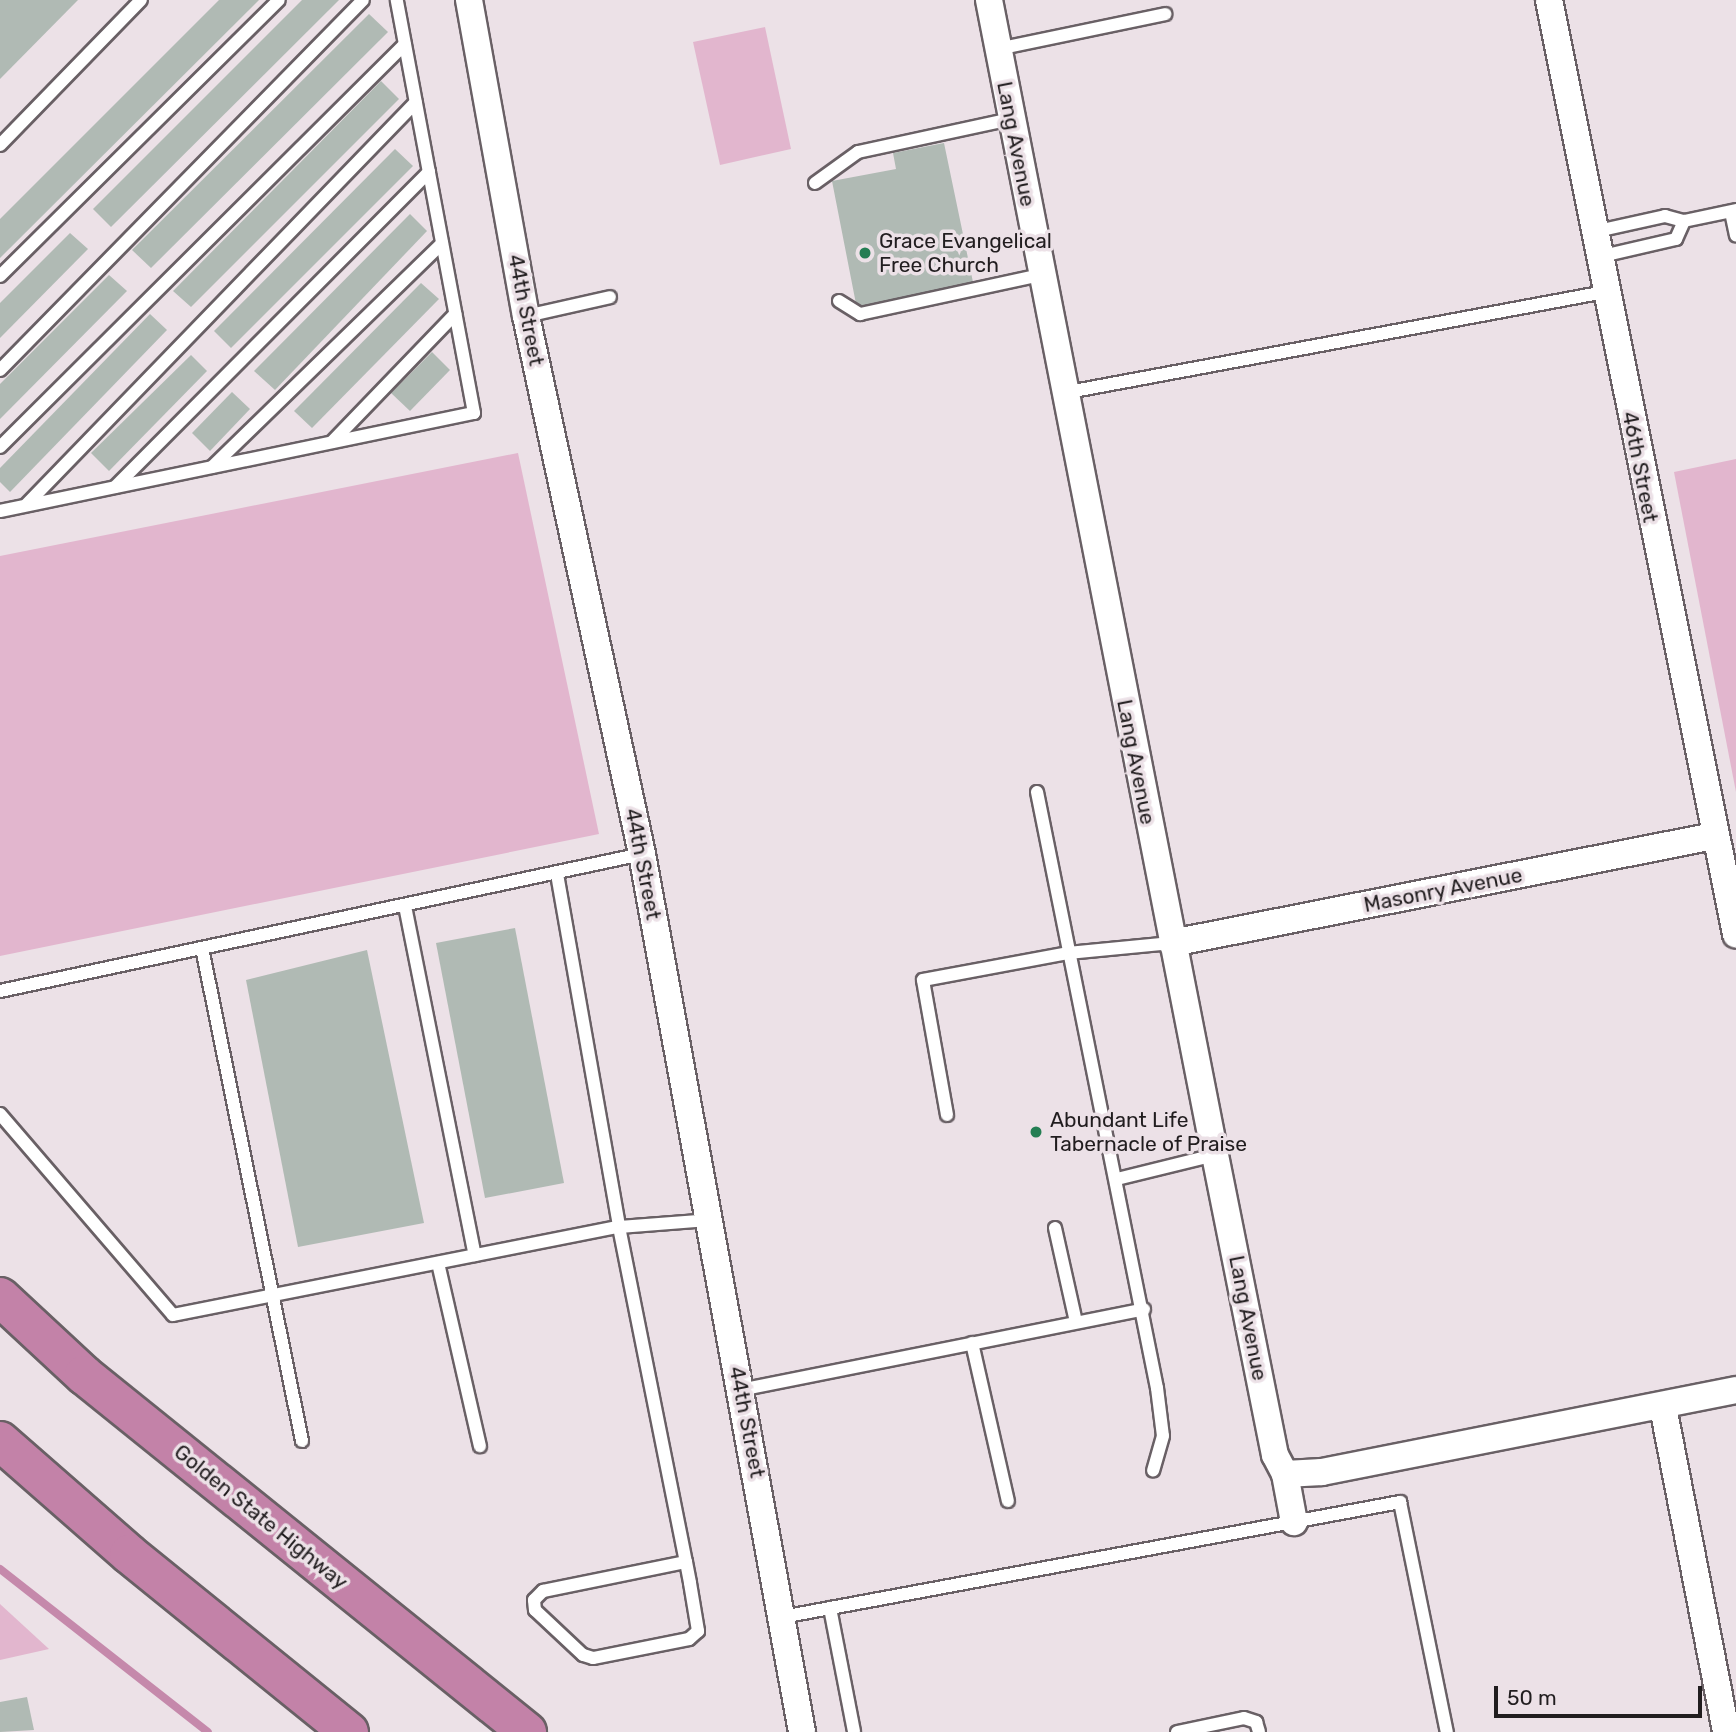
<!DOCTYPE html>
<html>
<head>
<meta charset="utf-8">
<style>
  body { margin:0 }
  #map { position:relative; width:1736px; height:1732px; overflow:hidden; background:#ece1e7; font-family:Rubik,sans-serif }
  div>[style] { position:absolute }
  .green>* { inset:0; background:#e2b6ce }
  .stream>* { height:8px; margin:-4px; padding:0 4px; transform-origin:4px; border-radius:4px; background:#c589ab }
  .building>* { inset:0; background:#b0bab4 }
  .roads { filter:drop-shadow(2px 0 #696065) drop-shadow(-2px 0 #696065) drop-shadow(0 2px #696065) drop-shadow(0 -2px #696065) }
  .service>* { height:12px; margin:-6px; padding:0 6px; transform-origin:6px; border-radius:6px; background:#fff }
  .minor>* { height:26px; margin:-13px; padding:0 13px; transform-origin:13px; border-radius:13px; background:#fff }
  .motorway>* { height:38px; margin:-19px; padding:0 19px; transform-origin:19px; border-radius:19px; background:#c382a8 }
  .dots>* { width:19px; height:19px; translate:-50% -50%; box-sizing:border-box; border:4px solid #ece1e7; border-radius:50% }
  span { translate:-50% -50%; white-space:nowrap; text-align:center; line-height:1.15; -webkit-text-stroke:7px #ece1e7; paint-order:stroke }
  .street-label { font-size:21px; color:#211d1f }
  .poi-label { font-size:21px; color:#211d1f }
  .left { translate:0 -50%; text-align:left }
  .scale { position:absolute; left:1494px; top:1686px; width:208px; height:32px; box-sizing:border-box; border:4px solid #211d1f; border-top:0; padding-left:9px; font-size:21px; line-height:24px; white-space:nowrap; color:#211d1f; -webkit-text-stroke:5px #ece1e7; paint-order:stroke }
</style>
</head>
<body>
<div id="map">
  <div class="green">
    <div style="clip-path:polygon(765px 27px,791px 149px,720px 165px,693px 42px)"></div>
    <div style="clip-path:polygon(518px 453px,599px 834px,0 956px,0 556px)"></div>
    <div style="clip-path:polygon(1736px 459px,1736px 792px,1674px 472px)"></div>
    <div style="clip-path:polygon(0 1604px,49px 1649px,0 1660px)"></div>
  </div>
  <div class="stream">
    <div style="left:0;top:1569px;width:264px;rotate:38.1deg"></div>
  </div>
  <div class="building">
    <div style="clip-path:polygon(0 0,78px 0,0 79px)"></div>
    <div style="clip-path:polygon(219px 0,259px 0,0 258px,0 219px)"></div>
    <div style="clip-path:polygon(302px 0,339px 0,111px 227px,93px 209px)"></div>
    <div style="clip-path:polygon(369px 14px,388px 32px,151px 268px,132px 250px)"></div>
    <div style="clip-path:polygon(381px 81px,399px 99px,191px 307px,173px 291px)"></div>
    <div style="clip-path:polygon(944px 143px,974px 287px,857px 309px,832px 181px,896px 169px,893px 153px)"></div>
    <div style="clip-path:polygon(395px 149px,413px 166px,231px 348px,214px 331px)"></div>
    <div style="clip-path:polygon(410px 214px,427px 231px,275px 390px,254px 371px)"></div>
    <div style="clip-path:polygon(70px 233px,88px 249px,0 338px,0 303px)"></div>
    <div style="clip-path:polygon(109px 275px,127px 291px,0 419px,0 384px)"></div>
    <div style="clip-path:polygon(421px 283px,439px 299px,312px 428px,294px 411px)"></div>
    <div style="clip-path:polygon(150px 314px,167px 330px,10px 492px,0 482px,0 468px)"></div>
    <div style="clip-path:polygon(432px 352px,450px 370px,410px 411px,391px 393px)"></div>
    <div style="clip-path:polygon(191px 355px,207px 371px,109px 471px,91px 453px)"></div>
    <div style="clip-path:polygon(232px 392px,250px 409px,210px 451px,192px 433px)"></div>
    <div style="clip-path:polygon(515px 928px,564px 1183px,485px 1198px,436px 943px)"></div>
    <div style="clip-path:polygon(367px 950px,424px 1223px,298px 1247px,246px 980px)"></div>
    <div style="clip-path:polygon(27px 1697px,34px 1730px,0 1732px,0 1702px)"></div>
  </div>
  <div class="roads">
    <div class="service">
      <div style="left:998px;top:49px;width:171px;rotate:-11.8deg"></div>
      <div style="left:0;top:145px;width:202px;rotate:-45.8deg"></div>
      <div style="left:815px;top:183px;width:53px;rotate:-35.8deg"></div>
      <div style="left:858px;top:152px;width:157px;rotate:-12.2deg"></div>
      <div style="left:1731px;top:212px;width:24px;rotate:78deg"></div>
      <div style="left:1593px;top:232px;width:74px;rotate:-12.5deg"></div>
      <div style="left:1665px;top:216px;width:20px;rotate:15deg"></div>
      <div style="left:1684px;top:221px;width:53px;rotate:-11.9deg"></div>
      <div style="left:1598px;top:257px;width:80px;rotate:-13deg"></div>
      <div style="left:1676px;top:239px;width:20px;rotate:-66deg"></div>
      <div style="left:0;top:276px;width:392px;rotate:-44.7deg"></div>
      <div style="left:839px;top:301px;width:25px;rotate:32deg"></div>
      <div style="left:860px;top:314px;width:184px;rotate:-12.2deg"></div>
      <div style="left:526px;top:316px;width:86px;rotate:-12.7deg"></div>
      <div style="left:0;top:370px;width:518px;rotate:-45.55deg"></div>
      <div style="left:1063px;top:393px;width:551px;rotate:-10.56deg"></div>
      <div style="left:332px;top:442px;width:178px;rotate:-46.1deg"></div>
      <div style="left:0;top:447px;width:571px;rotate:-44.86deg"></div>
      <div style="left:212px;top:467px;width:321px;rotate:-44.2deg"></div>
      <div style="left:115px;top:487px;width:445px;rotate:-45.1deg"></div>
      <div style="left:27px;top:504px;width:559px;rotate:-45.94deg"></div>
      <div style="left:0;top:511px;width:484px;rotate:-11.7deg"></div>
      <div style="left:474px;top:413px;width:420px;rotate:-100.6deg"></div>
      <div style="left:1037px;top:792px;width:608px;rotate:78.62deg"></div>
      <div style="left:1157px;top:1388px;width:48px;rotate:82.9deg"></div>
      <div style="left:1163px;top:1436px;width:36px;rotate:106deg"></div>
      <div style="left:557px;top:874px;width:358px;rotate:80deg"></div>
      <div style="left:619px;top:1227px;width:342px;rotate:78.7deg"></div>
      <div style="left:686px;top:1562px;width:21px;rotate:79deg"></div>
      <div style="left:690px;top:1583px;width:49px;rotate:80.5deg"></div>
      <div style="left:698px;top:1631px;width:12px;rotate:138deg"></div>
      <div style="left:689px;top:1639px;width:98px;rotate:168.8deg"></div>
      <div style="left:593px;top:1658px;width:10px;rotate:-163deg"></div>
      <div style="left:583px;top:1655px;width:66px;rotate:-136.8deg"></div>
      <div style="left:535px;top:1610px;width:10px;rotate:-96deg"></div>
      <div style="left:534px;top:1600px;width:13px;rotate:-45deg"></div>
      <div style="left:543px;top:1591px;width:146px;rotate:-11.5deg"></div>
      <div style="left:405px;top:906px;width:356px;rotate:78.7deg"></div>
      <div style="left:202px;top:948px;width:503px;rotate:78.53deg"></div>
      <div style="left:0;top:991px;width:656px;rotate:-12.05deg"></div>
      <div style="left:0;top:1114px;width:265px;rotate:49.3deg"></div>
      <div style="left:173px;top:1315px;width:455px;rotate:-11.2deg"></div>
      <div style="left:619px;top:1227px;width:90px;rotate:-4.4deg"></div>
      <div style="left:947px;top:1115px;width:137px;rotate:-100.1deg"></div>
      <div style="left:923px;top:980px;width:147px;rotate:-10.5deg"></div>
      <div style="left:1068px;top:953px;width:104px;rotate:-5.5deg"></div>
      <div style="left:1117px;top:1179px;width:101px;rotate:-13.8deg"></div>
      <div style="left:1055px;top:1228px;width:96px;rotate:77.4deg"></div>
      <div style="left:438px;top:1263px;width:188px;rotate:77.1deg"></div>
      <div style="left:972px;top:1343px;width:162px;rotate:77.2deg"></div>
      <div style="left:740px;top:1390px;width:412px;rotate:-11.3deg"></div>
      <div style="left:830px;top:1608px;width:126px;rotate:79deg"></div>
      <div style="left:782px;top:1617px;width:629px;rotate:-10.54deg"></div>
      <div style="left:1400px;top:1502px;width:235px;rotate:78.5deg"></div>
      <div style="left:1177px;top:1732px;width:68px;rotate:-11.8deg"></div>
      <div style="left:1244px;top:1718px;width:13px;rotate:18deg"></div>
      <div style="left:1256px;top:1722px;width:10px;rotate:73deg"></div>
    </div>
    <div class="minor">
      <div style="left:469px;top:0;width:321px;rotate:79.8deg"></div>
      <div style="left:526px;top:316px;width:550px;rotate:77.83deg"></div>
      <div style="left:642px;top:854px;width:892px;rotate:79.67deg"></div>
      <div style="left:989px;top:0;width:1177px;rotate:78.93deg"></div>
      <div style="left:1215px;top:1155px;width:306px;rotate:78.7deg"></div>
      <div style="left:1275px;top:1455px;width:21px;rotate:62deg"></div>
      <div style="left:1285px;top:1474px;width:49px;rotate:79.4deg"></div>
      <div style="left:1549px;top:0;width:953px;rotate:78.68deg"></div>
      <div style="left:1172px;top:943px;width:552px;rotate:-11.17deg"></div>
      <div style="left:1663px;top:1407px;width:331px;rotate:79deg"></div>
      <div style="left:1285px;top:1474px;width:37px;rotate:-3deg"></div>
      <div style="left:1322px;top:1472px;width:422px;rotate:-11.2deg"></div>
    </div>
    <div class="motorway">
      <div style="left:0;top:1297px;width:115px;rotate:42.9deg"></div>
      <div style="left:84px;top:1375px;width:569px;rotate:38.86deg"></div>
      <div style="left:0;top:1441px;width:171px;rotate:41.2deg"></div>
      <div style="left:129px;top:1554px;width:283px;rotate:39deg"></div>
    </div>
  </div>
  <div class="dots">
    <div style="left:865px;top:253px;background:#247e53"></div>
    <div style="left:1036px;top:1132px;background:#247e53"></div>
  </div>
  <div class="street-label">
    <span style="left:1016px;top:144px;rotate:79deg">Lang Avenue</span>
    <span style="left:526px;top:310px;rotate:79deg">44th Street</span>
    <span style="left:1640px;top:467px;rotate:79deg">46th Street</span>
    <span style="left:1136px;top:762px;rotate:79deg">Lang Avenue</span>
    <span style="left:643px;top:864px;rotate:79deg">44th Street</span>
    <span style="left:1443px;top:890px;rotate:-11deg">Masonry Avenue</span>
    <span style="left:1248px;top:1318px;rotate:79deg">Lang Avenue</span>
    <span style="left:747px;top:1422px;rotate:79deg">44th Street</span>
    <span style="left:261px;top:1517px;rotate:39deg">Golden State Highway</span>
  </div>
  <div class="poi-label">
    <span class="left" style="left:879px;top:253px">Grace Evangelical<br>Free Church</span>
    <span class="left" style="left:1050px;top:1132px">Abundant Life<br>Tabernacle of Praise</span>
  </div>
  <div class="scale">50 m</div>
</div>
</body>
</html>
